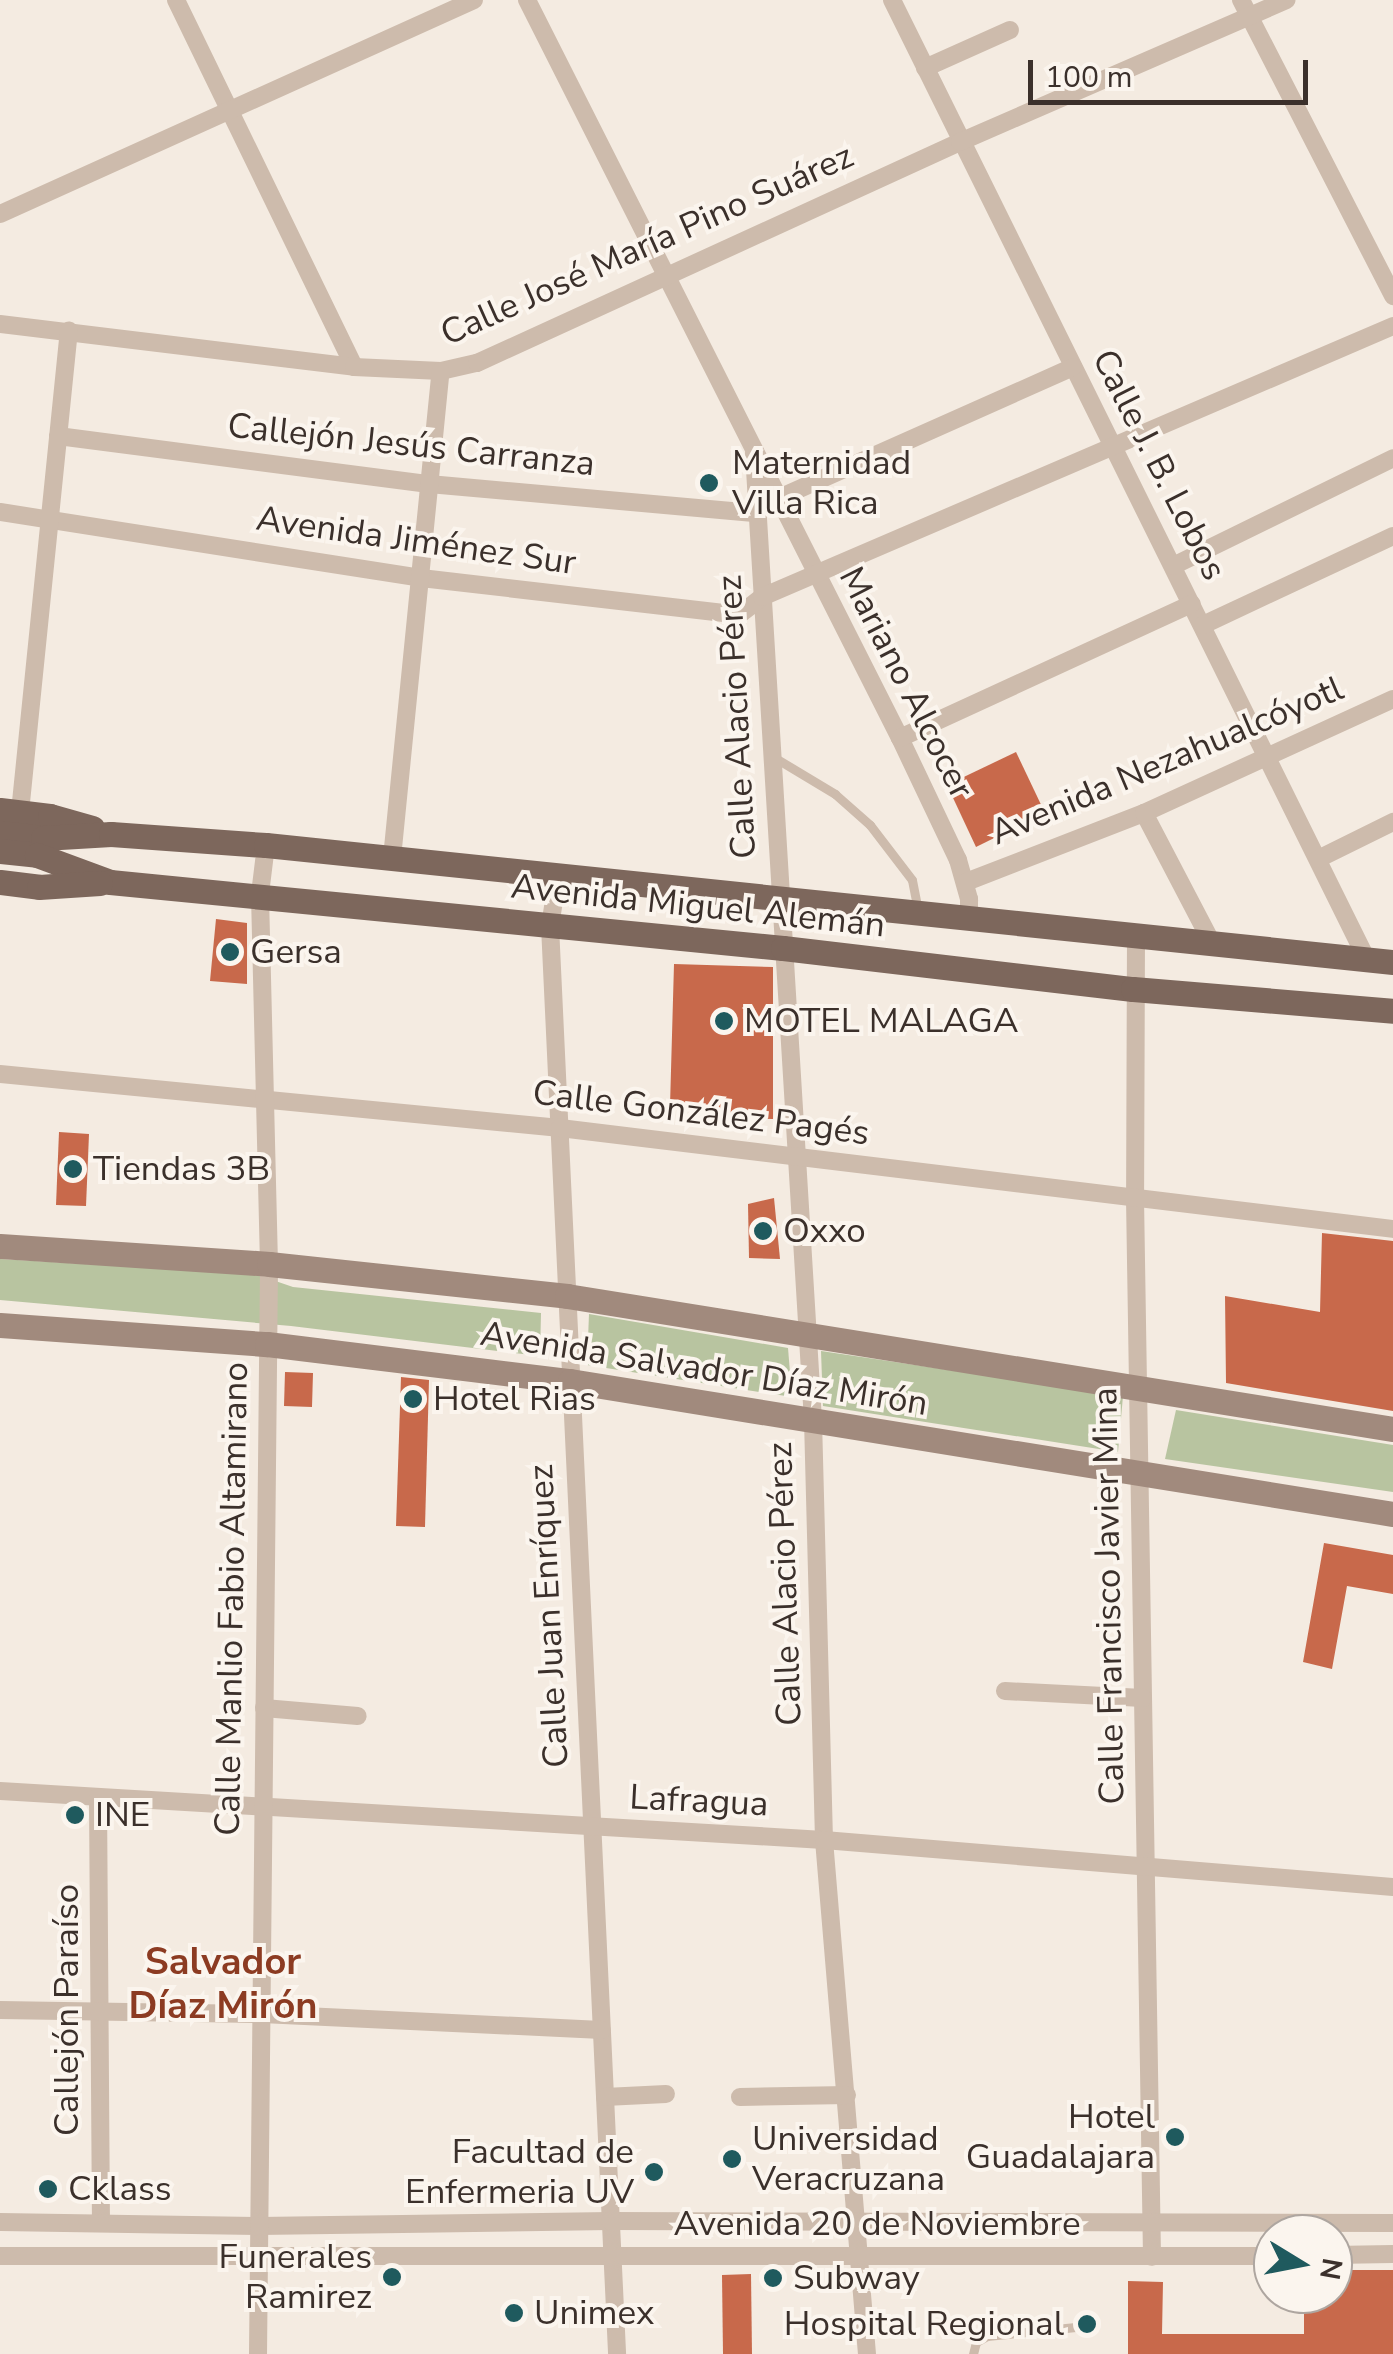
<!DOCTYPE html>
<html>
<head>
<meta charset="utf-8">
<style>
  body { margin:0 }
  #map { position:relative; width:1393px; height:2354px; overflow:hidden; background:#f4ebe1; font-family:"Nunito Sans",sans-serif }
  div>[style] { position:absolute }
  .green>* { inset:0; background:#b8c4a0 }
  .building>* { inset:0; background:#c8694b }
  .service>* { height:9px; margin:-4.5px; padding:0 4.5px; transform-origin:4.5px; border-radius:4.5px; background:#cdbbac }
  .minor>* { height:18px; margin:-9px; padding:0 9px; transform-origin:9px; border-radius:9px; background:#cdbbac }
  .secondary>* { height:25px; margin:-12.5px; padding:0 12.5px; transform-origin:12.5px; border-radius:12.5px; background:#a18a7d }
  .primary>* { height:25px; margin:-12.5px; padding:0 12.5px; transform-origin:12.5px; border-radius:12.5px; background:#7d675c }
  .dots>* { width:28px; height:28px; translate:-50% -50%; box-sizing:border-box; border:5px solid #fbf5ee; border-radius:50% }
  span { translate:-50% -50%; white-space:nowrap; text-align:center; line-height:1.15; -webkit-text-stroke:8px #fbf5ee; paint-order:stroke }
  .street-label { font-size:35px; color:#3b302b }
  .poi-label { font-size:35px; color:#3b302b }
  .left { translate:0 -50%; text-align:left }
  .right { translate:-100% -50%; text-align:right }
  .neighbourhood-label { font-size:38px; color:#8c3b22; font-weight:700 }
  .north { position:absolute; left:1253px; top:2214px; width:100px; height:100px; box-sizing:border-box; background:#fbf5ee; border:2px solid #aea6a0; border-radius:50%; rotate:100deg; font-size:28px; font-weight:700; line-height:40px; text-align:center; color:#3b302b }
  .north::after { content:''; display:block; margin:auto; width:35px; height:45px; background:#1f5a5e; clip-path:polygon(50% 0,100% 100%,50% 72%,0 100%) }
  .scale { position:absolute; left:1028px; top:60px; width:280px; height:45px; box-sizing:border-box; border:5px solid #3b302b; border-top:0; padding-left:12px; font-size:30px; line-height:35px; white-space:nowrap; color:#3b302b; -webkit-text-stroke:8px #fbf5ee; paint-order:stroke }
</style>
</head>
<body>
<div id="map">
  <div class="green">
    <div style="clip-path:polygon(0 1259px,255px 1274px,293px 1287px,541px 1313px,540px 1356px,291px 1326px,0 1300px)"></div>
    <div style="clip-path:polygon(589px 1314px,788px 1348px,792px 1397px,587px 1365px)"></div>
    <div style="clip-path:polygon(821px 1351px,1123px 1396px,1118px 1452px,823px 1406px)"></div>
    <div style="clip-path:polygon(1176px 1410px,1393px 1445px,1393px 1492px,1165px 1459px)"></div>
  </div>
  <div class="building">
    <div style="clip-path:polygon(1016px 752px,1045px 813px,976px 847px,947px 785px)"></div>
    <div style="clip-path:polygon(216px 919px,247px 923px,247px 984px,210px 981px)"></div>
    <div style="clip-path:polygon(674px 964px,773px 967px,773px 1119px,716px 1118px,716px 1107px,670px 1106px)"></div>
    <div style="clip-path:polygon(59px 1132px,89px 1134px,86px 1206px,56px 1205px)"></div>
    <div style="clip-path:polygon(774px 1198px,780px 1259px,749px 1258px,748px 1204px)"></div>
    <div style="clip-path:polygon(1322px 1233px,1393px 1241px,1393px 1411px,1226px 1383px,1225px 1296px,1320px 1312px)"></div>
    <div style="clip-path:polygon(285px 1372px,313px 1373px,312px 1407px,284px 1406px)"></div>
    <div style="clip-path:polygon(401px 1377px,429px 1380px,425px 1527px,396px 1526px)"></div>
    <div style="clip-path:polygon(1324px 1543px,1393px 1555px,1393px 1594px,1347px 1586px,1332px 1669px,1303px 1662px)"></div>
    <div style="clip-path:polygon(1333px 2270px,1393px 2270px,1393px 2354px,1128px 2354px,1128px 2281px,1163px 2282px,1162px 2334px,1304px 2334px,1304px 2294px,1333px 2294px)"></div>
    <div style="clip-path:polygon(751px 2274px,752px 2354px,723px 2354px,722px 2275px)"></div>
  </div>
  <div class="service">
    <div style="left:772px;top:756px;width:74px;rotate:31.1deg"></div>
    <div style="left:835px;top:794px;width:47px;rotate:41.5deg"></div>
    <div style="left:870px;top:825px;width:69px;rotate:52.6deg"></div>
    <div style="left:912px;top:880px;width:31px;rotate:79deg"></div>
    <div style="left:973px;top:2354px;width:12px;rotate:-76deg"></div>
    <div style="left:976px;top:2342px;width:13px;rotate:-29deg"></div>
    <div style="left:987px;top:2336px;width:89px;rotate:-5.8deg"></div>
  </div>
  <div class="minor">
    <div style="left:176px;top:0;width:408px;rotate:64.1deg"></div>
    <div style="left:527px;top:0;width:827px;rotate:63.19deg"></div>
    <div style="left:900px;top:738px;width:135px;rotate:64.6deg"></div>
    <div style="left:958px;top:860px;width:41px;rotate:74.2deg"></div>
    <div style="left:969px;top:899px;width:19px;rotate:90deg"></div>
    <div style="left:892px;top:0;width:1071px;rotate:63.67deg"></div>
    <div style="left:1241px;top:0;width:333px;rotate:62.8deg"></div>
    <div style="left:925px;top:68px;width:93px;rotate:-24.1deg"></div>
    <div style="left:0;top:214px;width:520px;rotate:-24.3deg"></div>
    <div style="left:0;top:324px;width:357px;rotate:6.9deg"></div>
    <div style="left:354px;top:367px;width:87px;rotate:2.6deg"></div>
    <div style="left:441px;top:371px;width:37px;rotate:-13deg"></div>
    <div style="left:477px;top:363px;width:531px;rotate:-24.59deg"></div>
    <div style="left:960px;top:142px;width:356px;rotate:-23.5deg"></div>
    <div style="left:58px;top:436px;width:374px;rotate:7.4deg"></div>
    <div style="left:429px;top:484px;width:329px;rotate:5.1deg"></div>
    <div style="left:754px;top:453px;width:969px;rotate:86.51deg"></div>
    <div style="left:813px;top:1420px;width:420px;rotate:88.5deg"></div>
    <div style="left:824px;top:1840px;width:516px;rotate:85.22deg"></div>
    <div style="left:779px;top:498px;width:322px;rotate:-24deg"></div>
    <div style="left:0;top:512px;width:426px;rotate:8.9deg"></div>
    <div style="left:421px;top:578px;width:320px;rotate:6.6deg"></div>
    <div style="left:739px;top:615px;width:29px;rotate:-38deg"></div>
    <div style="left:762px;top:597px;width:687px;rotate:-23.24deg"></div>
    <div style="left:1173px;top:566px;width:245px;rotate:-26.1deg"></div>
    <div style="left:1203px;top:625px;width:210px;rotate:-25.1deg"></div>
    <div style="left:900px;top:738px;width:321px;rotate:-24.7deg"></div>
    <div style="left:20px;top:812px;width:484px;rotate:-84.2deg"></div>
    <div style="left:1144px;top:813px;width:147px;rotate:62.4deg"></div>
    <div style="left:392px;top:858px;width:489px;rotate:-84.3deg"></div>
    <div style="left:1318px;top:859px;width:84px;rotate:-26.3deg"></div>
    <div style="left:558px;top:875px;width:52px;rotate:98.9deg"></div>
    <div style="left:550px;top:926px;width:1430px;rotate:87.31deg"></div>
    <div style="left:966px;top:882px;width:191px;rotate:-21.2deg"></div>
    <div style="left:1144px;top:813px;width:274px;rotate:-24.6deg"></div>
    <div style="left:1136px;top:934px;width:264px;rotate:90.2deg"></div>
    <div style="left:1135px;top:1198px;width:1059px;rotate:89.08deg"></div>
    <div style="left:0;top:1074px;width:563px;rotate:5.51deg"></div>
    <div style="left:560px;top:1128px;width:839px;rotate:6.91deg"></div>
    <div style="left:1005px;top:1691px;width:138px;rotate:2.9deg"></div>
    <div style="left:264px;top:1708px;width:94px;rotate:4.9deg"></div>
    <div style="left:0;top:1791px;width:825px;rotate:3.4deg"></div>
    <div style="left:824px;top:1840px;width:571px;rotate:4.72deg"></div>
    <div style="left:98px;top:1797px;width:426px;rotate:89.6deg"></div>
    <div style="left:0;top:2010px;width:262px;rotate:0.9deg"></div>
    <div style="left:262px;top:2014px;width:340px;rotate:2.7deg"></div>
    <div style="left:605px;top:2097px;width:61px;rotate:-2.8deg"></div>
    <div style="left:740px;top:2097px;width:107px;rotate:-1.1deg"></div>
    <div style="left:0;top:2222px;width:259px;rotate:0.9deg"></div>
    <div style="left:259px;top:2226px;width:351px;rotate:-0.8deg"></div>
    <div style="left:610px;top:2221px;width:783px;rotate:0.15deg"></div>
    <div style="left:1333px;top:2255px;width:60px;rotate:-1deg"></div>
    <div style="left:0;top:2256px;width:1273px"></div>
    <div style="left:258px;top:2354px;width:1090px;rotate:-89.42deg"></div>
    <div style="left:269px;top:1264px;width:370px;rotate:-91.4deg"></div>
    <div style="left:260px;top:894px;width:49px;rotate:-83deg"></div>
  </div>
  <div class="secondary">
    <div style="left:0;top:1246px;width:270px;rotate:3.8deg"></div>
    <div style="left:269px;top:1264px;width:300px;rotate:6.1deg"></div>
    <div style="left:567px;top:1296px;width:837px;rotate:9.15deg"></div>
    <div style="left:0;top:1325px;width:268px;rotate:4.1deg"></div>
    <div style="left:267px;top:1344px;width:305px;rotate:7deg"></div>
    <div style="left:570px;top:1381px;width:834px;rotate:9.18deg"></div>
  </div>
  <div class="primary">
    <div style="left:0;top:810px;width:50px;rotate:6.8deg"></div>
    <div style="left:50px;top:816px;width:44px;rotate:15.9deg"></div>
    <div style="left:0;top:833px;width:43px;rotate:6.6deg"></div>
    <div style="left:43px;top:838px;width:68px;rotate:-3.4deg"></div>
    <div style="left:111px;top:834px;width:155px;rotate:4.1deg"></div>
    <div style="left:266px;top:845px;width:1133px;rotate:5.93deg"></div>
    <div style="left:0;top:851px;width:37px;rotate:6deg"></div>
    <div style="left:37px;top:855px;width:78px;rotate:20.3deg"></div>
    <div style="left:110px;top:882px;width:676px;rotate:5.6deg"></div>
    <div style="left:783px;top:948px;width:352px;rotate:6.7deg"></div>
    <div style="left:1133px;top:989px;width:261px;rotate:4.8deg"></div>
    <div style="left:0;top:882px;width:39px;rotate:7deg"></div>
    <div style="left:39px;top:887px;width:61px;rotate:-3.8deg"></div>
  </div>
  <div class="dots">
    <div style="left:709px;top:483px;background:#1f5a5e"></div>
    <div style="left:230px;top:952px;background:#1f5a5e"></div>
    <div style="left:724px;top:1021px;background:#1f5a5e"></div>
    <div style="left:73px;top:1169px;background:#1f5a5e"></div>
    <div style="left:763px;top:1231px;background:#1f5a5e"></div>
    <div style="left:413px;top:1399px;background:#1f5a5e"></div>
    <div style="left:75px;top:1815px;background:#1f5a5e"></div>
    <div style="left:1175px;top:2137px;background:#1f5a5e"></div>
    <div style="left:732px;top:2159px;background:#1f5a5e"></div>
    <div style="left:654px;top:2172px;background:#1f5a5e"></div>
    <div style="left:48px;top:2189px;background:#1f5a5e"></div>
    <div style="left:392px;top:2277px;background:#1f5a5e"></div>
    <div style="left:773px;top:2278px;background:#1f5a5e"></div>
    <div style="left:514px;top:2313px;background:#1f5a5e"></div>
    <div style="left:1087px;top:2324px;background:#1f5a5e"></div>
  </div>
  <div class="street-label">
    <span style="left:647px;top:245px;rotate:-24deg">Calle José María Pino Suárez</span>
    <span style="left:411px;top:445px;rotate:6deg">Callejón Jesús Carranza</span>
    <span style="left:1159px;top:465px;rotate:63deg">Calle J. B. Lobos</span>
    <span style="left:416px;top:541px;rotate:8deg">Avenida Jiménez Sur</span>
    <span style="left:906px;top:683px;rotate:63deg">Mariano Alcocer</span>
    <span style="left:737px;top:717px;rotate:-93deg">Calle Alacio Pérez</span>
    <span style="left:1167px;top:761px;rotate:-23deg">Avenida Nezahualcóyotl</span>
    <span style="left:698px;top:906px;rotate:6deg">Avenida Miguel Alemán</span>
    <span style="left:701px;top:1113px;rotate:7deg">Calle González Pagés</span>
    <span style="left:704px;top:1369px;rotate:9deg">Avenida Salvador Díaz Mirón</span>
    <span style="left:785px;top:1584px;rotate:-92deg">Calle Alacio Pérez</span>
    <span style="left:1109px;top:1596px;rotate:-91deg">Calle Francisco Javier Mina</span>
    <span style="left:232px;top:1599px;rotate:-89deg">Calle Manlio Fabio Altamirano</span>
    <span style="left:549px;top:1616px;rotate:-93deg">Calle Juan Enríquez</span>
    <span style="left:699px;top:1801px;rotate:3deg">Lafragua</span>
    <span style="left:67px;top:2010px;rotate:-90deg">Callejón Paraíso</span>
    <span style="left:877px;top:2224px">Avenida 20 de Noviembre</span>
  </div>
  <div class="poi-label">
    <span class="left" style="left:732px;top:483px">Maternidad<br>Villa Rica</span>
    <span class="left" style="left:250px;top:952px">Gersa</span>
    <span class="left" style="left:744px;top:1021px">MOTEL MALAGA</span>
    <span class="left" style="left:93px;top:1169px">Tiendas 3B</span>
    <span class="left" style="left:783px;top:1231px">Oxxo</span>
    <span class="left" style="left:433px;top:1399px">Hotel Rias</span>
    <span class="left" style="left:95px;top:1815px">INE</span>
    <span class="right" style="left:1155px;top:2137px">Hotel<br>Guadalajara</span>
    <span class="left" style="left:752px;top:2159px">Universidad<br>Veracruzana</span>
    <span class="right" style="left:634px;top:2172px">Facultad de<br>Enfermeria UV</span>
    <span class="left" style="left:68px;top:2189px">Cklass</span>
    <span class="right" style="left:372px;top:2277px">Funerales<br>Ramirez</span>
    <span class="left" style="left:793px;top:2278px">Subway</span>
    <span class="left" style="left:534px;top:2313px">Unimex</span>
    <span class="right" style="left:1064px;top:2324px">Hospital Regional</span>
  </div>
  <div class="neighbourhood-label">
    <span style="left:223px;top:1984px">Salvador<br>Díaz Mirón</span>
  </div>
  <div class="north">N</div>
  <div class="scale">100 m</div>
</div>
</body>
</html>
